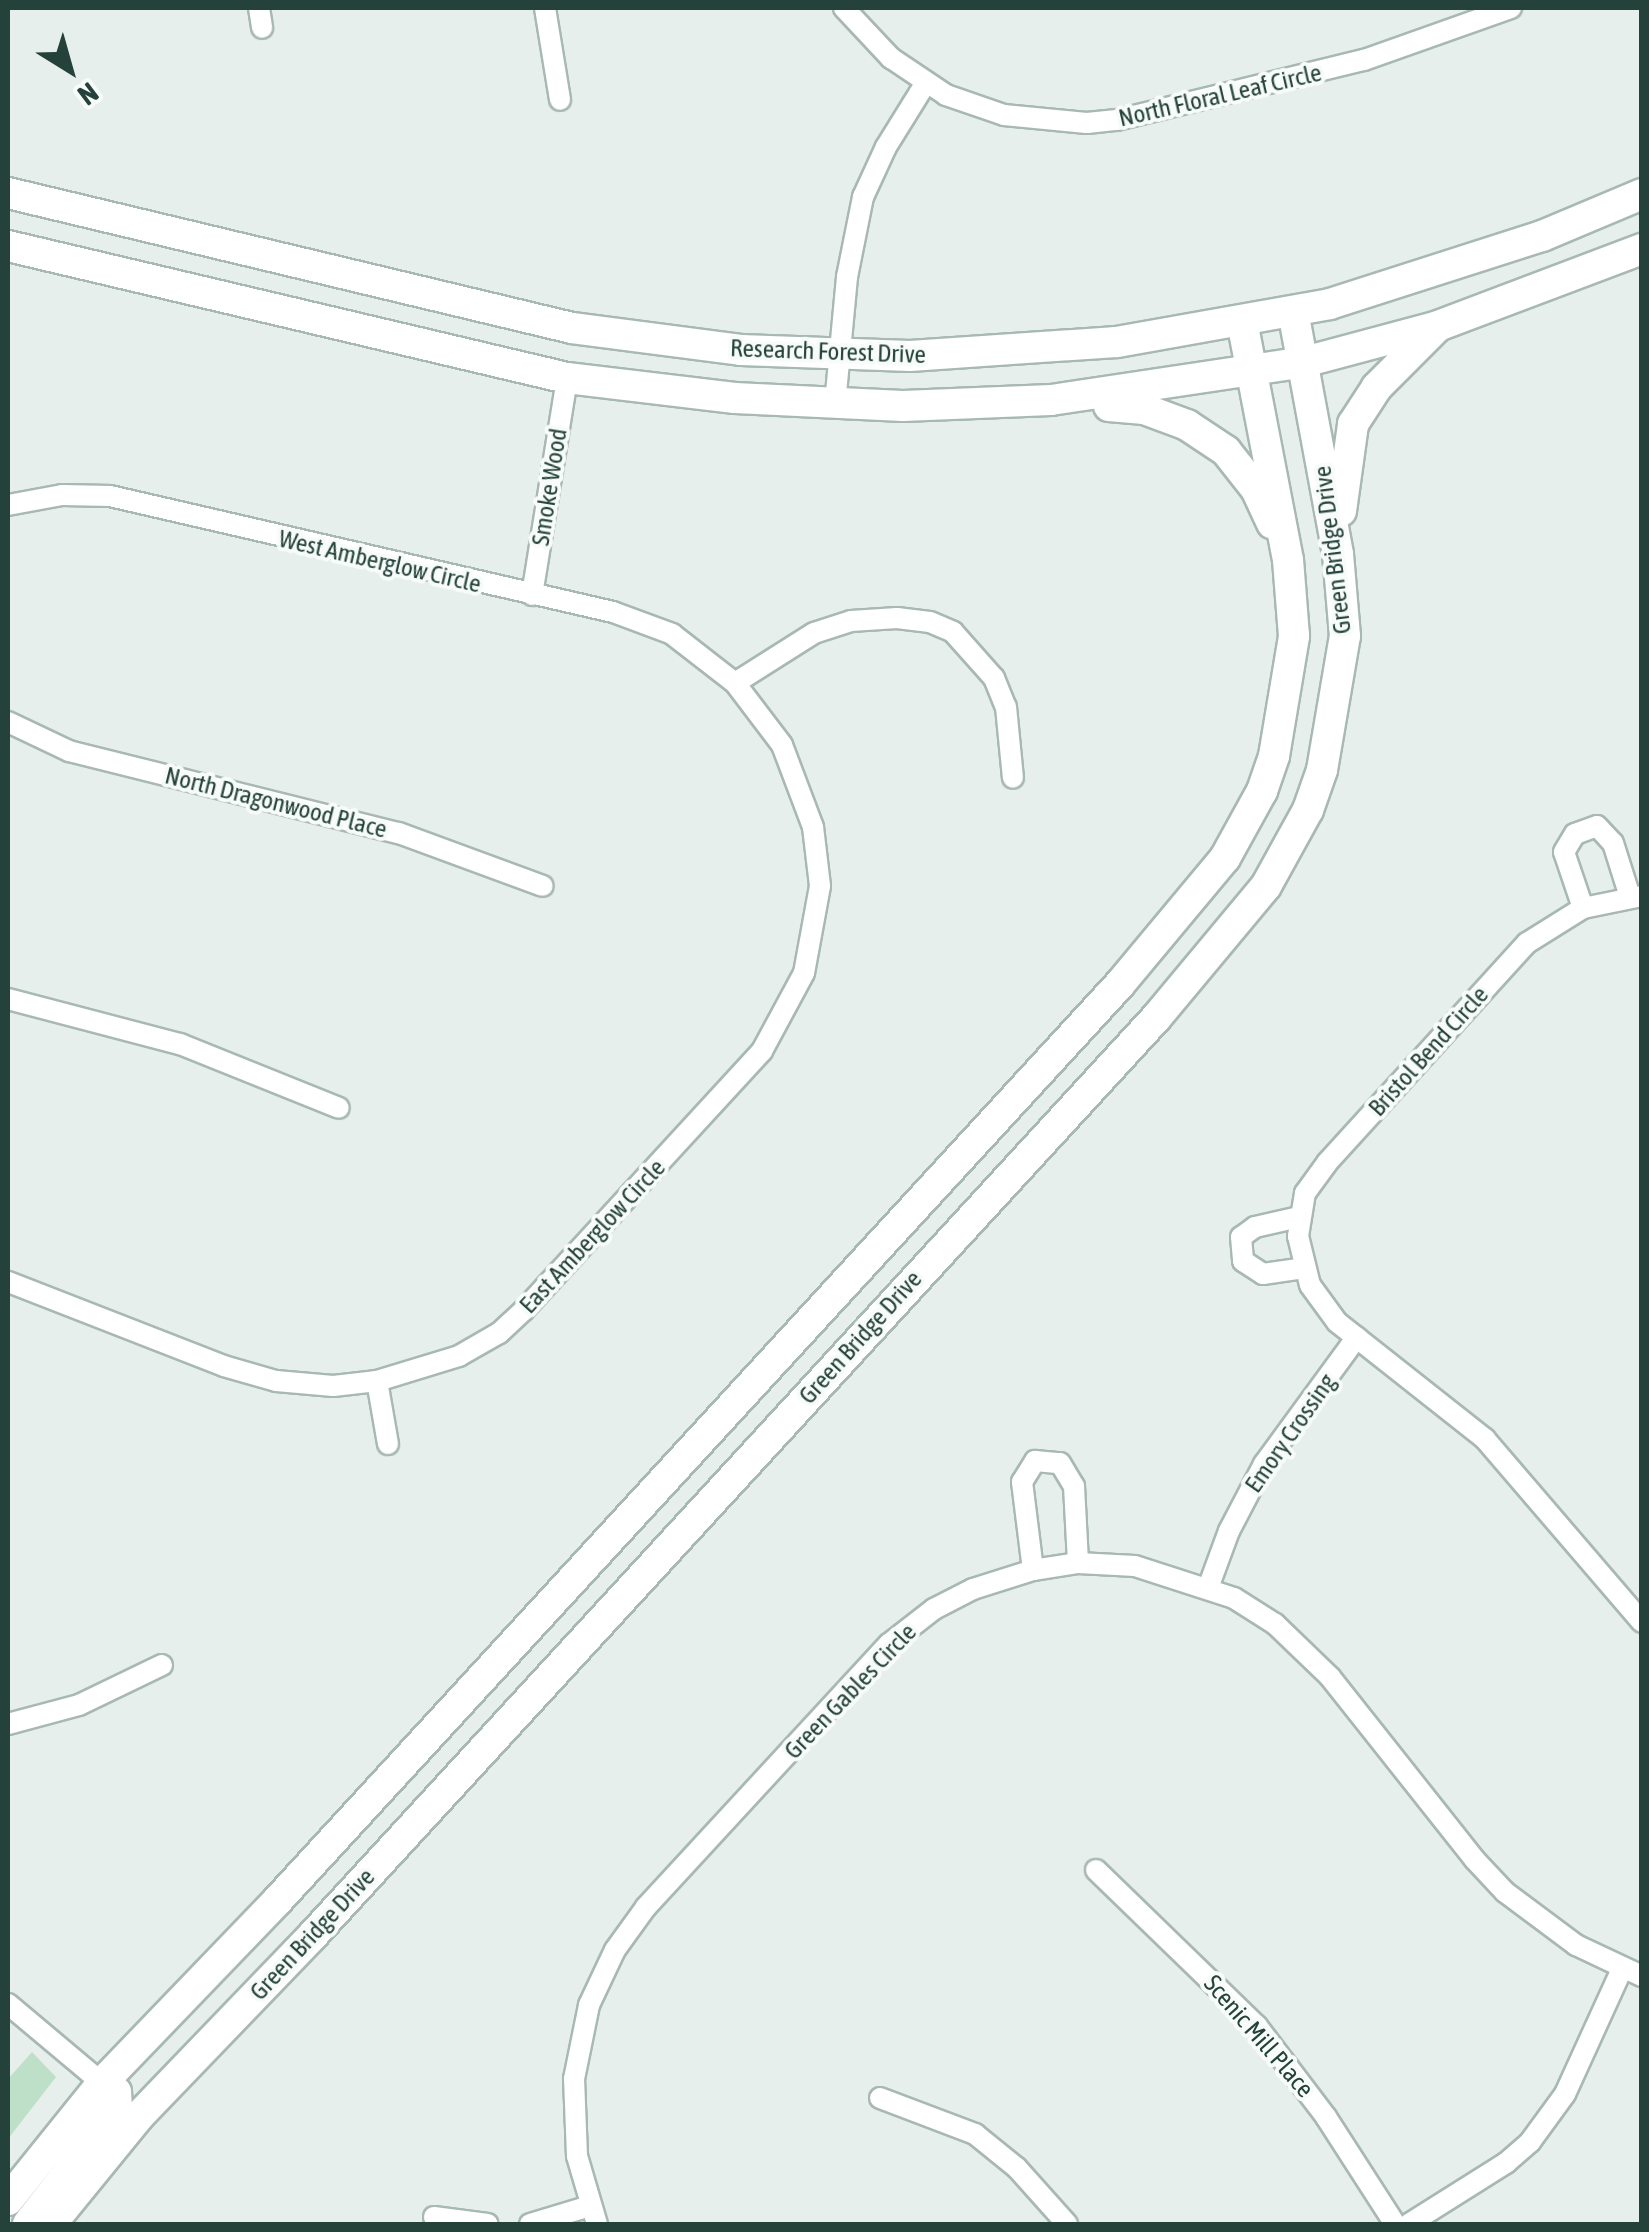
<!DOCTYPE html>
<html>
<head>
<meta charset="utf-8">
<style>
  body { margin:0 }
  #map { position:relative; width:1649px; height:2232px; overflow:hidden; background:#e6efeb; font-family:"Asap Condensed",sans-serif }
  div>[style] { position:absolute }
  .green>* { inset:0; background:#bfe0c8 }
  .roads { filter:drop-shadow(2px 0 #a8b8b2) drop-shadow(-2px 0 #a8b8b2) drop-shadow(0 2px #a8b8b2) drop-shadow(0 -2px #a8b8b2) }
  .minor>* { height:20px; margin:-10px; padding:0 10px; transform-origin:10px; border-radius:10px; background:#fff }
  .secondary>* { height:30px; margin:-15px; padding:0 15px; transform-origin:15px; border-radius:15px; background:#fff }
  span { translate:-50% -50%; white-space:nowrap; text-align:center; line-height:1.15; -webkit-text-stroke:8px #f7fbf9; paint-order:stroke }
  .street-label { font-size:25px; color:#24423a }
  .frame { position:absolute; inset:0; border:10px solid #24423a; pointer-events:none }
  .north { position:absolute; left:20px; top:20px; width:100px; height:100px; -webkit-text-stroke:8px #f7fbf9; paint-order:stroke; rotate:143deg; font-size:28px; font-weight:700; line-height:40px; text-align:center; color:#24423a }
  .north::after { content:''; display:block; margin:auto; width:35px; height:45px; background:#24423a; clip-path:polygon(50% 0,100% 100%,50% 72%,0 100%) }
</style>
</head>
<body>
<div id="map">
  <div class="green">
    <div style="clip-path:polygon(32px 2052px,56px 2077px,8px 2139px,8px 2079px)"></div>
  </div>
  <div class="roads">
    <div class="minor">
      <div style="left:259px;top:8px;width:20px;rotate:81deg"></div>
      <div style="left:545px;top:8px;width:93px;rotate:80.7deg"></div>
      <div style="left:844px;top:8px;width:69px;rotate:46.8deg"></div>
      <div style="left:891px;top:58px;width:66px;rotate:33.9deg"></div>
      <div style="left:946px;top:95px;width:61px;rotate:19deg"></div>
      <div style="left:1004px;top:115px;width:83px;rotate:5.5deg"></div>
      <div style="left:1087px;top:123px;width:30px;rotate:-6deg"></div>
      <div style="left:1117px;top:120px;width:254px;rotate:-13.7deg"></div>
      <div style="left:1364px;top:60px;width:156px;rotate:-19.5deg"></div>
      <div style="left:835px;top:404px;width:128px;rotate:-84.6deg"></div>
      <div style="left:847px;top:277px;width:82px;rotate:-78.7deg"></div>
      <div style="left:863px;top:197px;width:55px;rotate:-65.3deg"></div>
      <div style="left:886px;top:147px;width:74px;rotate:-58.2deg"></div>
      <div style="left:8px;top:505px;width:55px;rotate:-10.5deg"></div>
      <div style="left:62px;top:495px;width:48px;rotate:1.2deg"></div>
      <div style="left:110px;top:496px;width:516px;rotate:12.99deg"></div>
      <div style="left:613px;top:612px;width:63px;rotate:20.4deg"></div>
      <div style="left:672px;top:634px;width:80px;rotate:37.9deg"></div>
      <div style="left:735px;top:683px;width:78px;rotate:52.8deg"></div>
      <div style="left:782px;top:745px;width:88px;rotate:69.3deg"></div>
      <div style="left:813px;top:827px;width:59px;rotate:83.2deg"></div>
      <div style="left:820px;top:886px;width:88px;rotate:100.4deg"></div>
      <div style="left:804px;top:973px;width:89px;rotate:118.3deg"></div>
      <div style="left:762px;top:1051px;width:352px;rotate:132.6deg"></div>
      <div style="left:524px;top:1310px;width:34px;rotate:137deg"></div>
      <div style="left:499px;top:1333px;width:46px;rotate:150.1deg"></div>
      <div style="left:459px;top:1356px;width:86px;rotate:163deg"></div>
      <div style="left:377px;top:1381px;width:44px;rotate:173.5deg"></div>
      <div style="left:333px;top:1386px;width:57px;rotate:-175deg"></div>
      <div style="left:276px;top:1381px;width:54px;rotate:-163.9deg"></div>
      <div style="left:224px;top:1366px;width:232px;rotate:-158.7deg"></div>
      <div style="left:532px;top:595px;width:220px;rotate:-80.8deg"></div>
      <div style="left:735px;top:683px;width:93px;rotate:-32.3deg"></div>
      <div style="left:814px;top:633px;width:39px;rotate:-18deg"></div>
      <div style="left:851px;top:621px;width:46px;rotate:-3.7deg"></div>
      <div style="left:897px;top:618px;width:33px;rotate:7deg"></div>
      <div style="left:930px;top:622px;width:25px;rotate:23deg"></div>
      <div style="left:953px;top:632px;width:62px;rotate:48.3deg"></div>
      <div style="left:994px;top:678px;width:31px;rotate:68deg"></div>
      <div style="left:1006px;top:707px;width:71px;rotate:84.4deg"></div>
      <div style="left:8px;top:722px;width:68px;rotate:25.4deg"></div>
      <div style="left:69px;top:751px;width:340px;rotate:14deg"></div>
      <div style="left:399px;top:833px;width:153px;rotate:20.2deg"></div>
      <div style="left:1642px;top:896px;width:60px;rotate:168.5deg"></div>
      <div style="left:1583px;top:908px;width:66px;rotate:148deg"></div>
      <div style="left:1527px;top:943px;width:297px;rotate:132.3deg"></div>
      <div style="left:1327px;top:1163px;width:37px;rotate:126deg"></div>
      <div style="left:1305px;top:1193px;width:44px;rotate:99.2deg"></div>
      <div style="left:1298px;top:1236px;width:50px;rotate:76.2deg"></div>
      <div style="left:1310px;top:1285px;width:46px;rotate:53.9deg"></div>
      <div style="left:1337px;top:1322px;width:189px;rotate:38.3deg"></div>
      <div style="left:1485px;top:1439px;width:241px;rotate:49.4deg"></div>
      <div style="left:1583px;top:908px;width:59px;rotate:-108.7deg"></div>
      <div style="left:1564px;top:852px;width:21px;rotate:-59deg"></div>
      <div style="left:1575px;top:834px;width:23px;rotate:-20deg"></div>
      <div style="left:1597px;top:826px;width:23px;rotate:47deg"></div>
      <div style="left:1613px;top:843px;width:57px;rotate:72.5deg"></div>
      <div style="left:8px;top:999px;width:178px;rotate:14.7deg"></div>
      <div style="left:180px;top:1044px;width:171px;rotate:21.9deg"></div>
      <div style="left:1299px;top:1217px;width:45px;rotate:167.2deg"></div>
      <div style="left:1255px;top:1227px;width:17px;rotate:144deg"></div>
      <div style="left:1241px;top:1237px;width:24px;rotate:85deg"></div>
      <div style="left:1243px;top:1261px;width:24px;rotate:33deg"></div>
      <div style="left:1263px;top:1274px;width:41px;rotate:-8.3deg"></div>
      <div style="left:377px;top:1381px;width:64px;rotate:80.1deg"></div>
      <div style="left:1033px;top:1570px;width:89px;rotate:-97.1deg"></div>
      <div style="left:1022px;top:1482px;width:25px;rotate:-58deg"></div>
      <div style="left:1035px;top:1461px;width:25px;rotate:5deg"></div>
      <div style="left:1060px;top:1463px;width:27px;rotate:59deg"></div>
      <div style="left:1074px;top:1486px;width:77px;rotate:87deg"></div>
      <div style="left:1208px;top:1588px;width:61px;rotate:-69.8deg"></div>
      <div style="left:1229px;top:1531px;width:76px;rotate:-62.4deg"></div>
      <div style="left:1264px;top:1464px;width:157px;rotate:-53.8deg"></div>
      <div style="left:8px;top:1724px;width:73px;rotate:-15deg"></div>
      <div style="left:79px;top:1705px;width:92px;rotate:-25.7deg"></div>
      <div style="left:1096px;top:1870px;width:224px;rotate:44.1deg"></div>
      <div style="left:1257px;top:2026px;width:114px;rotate:52.8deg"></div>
      <div style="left:1326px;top:2117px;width:127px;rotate:57.2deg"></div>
      <div style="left:8px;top:2004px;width:123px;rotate:40deg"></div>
      <div style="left:880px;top:2098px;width:102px;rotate:20.8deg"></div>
      <div style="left:975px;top:2134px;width:54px;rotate:39deg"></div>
      <div style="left:1017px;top:2168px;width:75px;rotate:48.2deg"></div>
      <div style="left:434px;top:2217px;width:54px;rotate:7.4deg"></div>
      <div style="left:530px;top:2224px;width:63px;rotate:-16.7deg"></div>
      <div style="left:597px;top:2224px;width:71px;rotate:-106.4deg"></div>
      <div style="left:577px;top:2156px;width:77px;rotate:-92.2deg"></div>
      <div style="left:574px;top:2079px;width:76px;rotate:-78.5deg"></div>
      <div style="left:589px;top:2005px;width:61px;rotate:-64.7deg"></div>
      <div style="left:615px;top:1950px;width:53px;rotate:-54.2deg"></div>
      <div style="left:646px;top:1907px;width:358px;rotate:-47.3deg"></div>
      <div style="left:889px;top:1644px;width:57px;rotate:-37.9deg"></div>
      <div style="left:934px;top:1609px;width:44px;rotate:-27.1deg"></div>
      <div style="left:973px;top:1589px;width:63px;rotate:-17.6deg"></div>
      <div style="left:1033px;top:1570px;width:46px;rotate:-8.8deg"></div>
      <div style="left:1078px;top:1563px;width:57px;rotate:3deg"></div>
      <div style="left:1135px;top:1566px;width:104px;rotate:17.9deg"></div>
      <div style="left:1234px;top:1598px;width:49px;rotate:32.4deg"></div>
      <div style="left:1275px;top:1624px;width:76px;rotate:43.9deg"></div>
      <div style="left:1330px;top:1677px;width:233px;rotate:51.6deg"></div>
      <div style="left:1475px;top:1860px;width:44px;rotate:46.8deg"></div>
      <div style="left:1505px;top:1892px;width:89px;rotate:36.7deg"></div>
      <div style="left:1576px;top:1945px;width:73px;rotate:25.2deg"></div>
      <div style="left:1409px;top:2224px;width:115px;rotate:-32.2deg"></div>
      <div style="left:1506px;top:2163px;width:32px;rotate:-41deg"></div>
      <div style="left:1530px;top:2142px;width:59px;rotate:-53.9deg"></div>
      <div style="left:1565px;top:2094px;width:137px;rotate:-65.5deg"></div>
    </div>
    <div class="secondary">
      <div style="left:8px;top:193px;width:580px;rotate:13.46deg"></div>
      <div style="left:572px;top:328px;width:170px;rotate:7.4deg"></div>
      <div style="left:741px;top:350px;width:169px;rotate:2deg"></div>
      <div style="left:910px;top:356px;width:207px;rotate:-3.9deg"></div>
      <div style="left:1117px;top:342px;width:216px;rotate:-10.1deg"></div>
      <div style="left:1330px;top:304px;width:223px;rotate:-17.8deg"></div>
      <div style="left:1542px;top:236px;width:108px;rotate:-22.8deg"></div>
      <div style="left:8px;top:246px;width:574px;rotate:13.29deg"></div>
      <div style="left:567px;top:378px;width:169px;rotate:6.8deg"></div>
      <div style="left:735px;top:398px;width:168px;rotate:2.7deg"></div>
      <div style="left:903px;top:406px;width:148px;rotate:-2.3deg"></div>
      <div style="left:1051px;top:400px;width:256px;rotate:-8.5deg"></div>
      <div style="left:1304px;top:362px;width:139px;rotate:-15deg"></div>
      <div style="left:1438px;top:326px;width:218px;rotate:-20.7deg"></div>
      <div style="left:1109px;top:406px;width:35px;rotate:5deg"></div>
      <div style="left:1144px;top:409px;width:46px;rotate:20.4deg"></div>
      <div style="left:1187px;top:425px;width:47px;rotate:33.7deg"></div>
      <div style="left:1226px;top:451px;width:48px;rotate:51.7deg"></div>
      <div style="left:1256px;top:489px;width:38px;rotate:65deg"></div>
      <div style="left:1341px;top:511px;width:88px;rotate:-82.1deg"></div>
      <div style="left:1353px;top:424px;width:44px;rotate:-57deg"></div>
      <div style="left:1377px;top:387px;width:82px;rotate:-45deg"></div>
      <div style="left:8px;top:2200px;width:150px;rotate:-51.2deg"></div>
      <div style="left:102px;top:2083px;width:254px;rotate:-46.1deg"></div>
      <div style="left:278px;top:1900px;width:1244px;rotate:-47.41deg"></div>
      <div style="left:1120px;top:984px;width:164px;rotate:-50.2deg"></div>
      <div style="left:1225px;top:858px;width:77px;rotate:-61.1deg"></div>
      <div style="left:1262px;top:791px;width:37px;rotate:-71deg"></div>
      <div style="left:1274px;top:756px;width:122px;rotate:-80.5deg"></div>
      <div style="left:1294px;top:636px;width:76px;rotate:-94.5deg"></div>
      <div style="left:1288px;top:560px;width:243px;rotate:-100.9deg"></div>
      <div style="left:28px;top:2224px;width:145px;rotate:-52deg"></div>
      <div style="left:117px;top:2110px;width:18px;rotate:-93deg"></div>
      <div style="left:116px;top:2092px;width:17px;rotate:-147deg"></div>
      <div style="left:51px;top:2224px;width:139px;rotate:-50.8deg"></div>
      <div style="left:139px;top:2116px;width:252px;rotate:-46.1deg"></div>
      <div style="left:314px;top:1934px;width:1244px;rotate:-47.41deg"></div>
      <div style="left:1156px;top:1018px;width:172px;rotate:-50.2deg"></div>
      <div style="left:1266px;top:886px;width:87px;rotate:-61.1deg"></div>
      <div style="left:1308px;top:810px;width:42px;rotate:-70.7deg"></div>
      <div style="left:1322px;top:770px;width:136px;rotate:-80.3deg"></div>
      <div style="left:1345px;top:636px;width:82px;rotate:-94.9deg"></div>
      <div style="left:1338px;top:554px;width:246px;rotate:-100.5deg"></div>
    </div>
  </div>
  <div class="street-label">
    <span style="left:1220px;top:95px;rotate:-13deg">North Floral Leaf Circle</span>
    <span style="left:828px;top:351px;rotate:2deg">Research Forest Drive</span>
    <span style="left:549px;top:487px;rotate:-81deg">Smoke Wood</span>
    <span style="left:1332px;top:550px;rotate:-97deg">Green Bridge Drive</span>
    <span style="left:380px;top:561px;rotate:13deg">West Amberglow Circle</span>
    <span style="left:276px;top:802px;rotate:14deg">North Dragonwood Place</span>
    <span style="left:1428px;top:1051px;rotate:-48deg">Bristol Bend Circle</span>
    <span style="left:592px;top:1236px;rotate:-47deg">East Amberglow Circle</span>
    <span style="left:860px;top:1337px;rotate:-48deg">Green Bridge Drive</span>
    <span style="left:1290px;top:1433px;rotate:-55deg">Emory Crossing</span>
    <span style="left:850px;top:1691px;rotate:-46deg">Green Gables Circle</span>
    <span style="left:312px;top:1934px;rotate:-47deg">Green Bridge Drive</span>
    <span style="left:1259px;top:2036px;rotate:49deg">Scenic Mill Place</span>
  </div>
  <div class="frame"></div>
  <div class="north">N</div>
</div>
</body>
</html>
